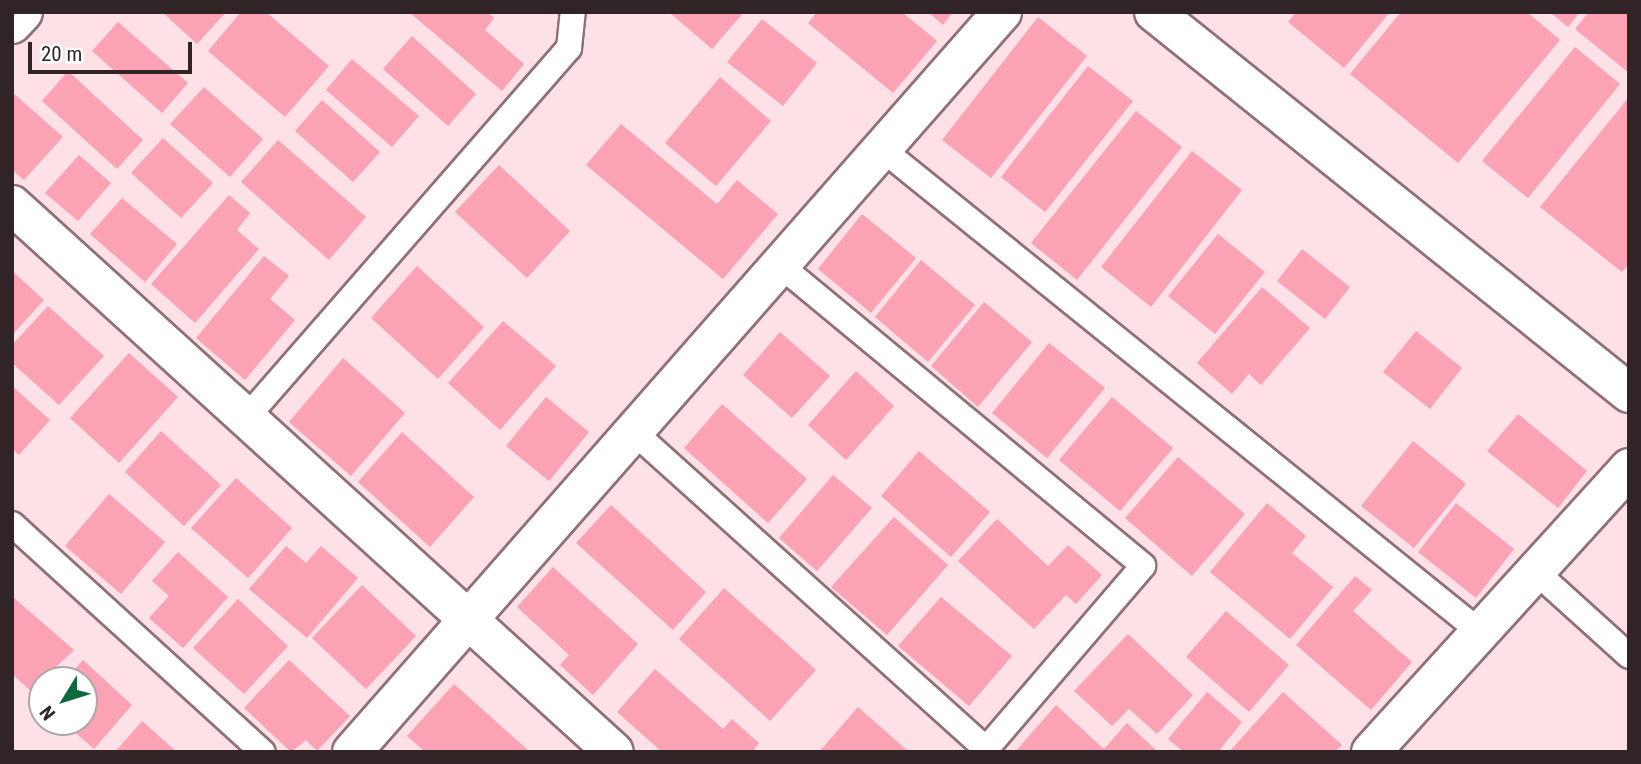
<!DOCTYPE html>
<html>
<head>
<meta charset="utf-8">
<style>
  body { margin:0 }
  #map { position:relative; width:1641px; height:764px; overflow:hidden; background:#fde1e6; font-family:"Roboto Condensed",sans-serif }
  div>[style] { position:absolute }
  .building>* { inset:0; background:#fba2b5 }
  .roads { filter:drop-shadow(2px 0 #8f7076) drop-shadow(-2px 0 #8f7076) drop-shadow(0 2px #8f7076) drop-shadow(0 -2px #8f7076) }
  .service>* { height:24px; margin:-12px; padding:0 12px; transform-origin:12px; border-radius:12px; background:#fff }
  .minor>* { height:38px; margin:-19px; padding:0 19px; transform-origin:19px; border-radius:19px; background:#fff }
  .tertiary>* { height:38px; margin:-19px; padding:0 19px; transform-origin:19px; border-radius:19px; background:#fff }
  span { translate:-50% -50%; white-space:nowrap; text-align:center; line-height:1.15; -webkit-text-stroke:5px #fff; paint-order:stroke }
  .frame { position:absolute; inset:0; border:14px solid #312426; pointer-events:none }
  .north { position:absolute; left:28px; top:666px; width:70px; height:70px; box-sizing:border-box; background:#fff; border:2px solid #ada7a8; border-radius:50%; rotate:232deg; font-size:19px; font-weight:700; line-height:28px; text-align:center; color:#312426 }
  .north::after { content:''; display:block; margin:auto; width:24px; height:32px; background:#0e6a3e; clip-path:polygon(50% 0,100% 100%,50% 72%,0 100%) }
  .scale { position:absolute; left:28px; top:42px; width:164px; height:32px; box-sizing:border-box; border:4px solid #312426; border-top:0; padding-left:9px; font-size:21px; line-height:24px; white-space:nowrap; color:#312426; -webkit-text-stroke:5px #fff; paint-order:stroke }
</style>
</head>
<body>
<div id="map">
  <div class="building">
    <div style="clip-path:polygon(162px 12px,226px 12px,197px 44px)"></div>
    <div style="clip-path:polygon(241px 12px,266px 12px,329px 66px,285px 117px,208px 51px)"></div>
    <div style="clip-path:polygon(409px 12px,488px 12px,494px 18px,485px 30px,524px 64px,502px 91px)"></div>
    <div style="clip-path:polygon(669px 12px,744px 12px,712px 49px)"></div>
    <div style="clip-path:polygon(817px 12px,902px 12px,937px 41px,893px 93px,808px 23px)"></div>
    <div style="clip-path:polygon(928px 12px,953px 12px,943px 25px)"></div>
    <div style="clip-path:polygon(1296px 12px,1390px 12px,1344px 68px,1288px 22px)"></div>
    <div style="clip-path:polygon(1401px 12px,1527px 12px,1560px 40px,1458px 163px,1350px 74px)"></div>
    <div style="clip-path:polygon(1550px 12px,1580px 12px,1568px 27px)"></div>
    <div style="clip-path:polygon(1589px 12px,1629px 12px,1629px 73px,1575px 29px)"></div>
    <div style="clip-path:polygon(1038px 17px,1087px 56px,991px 178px,942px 140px)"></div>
    <div style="clip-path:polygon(762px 19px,817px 63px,783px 106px,727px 62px)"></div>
    <div style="clip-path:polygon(118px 22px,188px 83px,162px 113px,92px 51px)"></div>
    <div style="clip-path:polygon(412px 36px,476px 94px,448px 126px,383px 69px)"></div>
    <div style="clip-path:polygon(1575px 47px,1620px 84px,1528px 198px,1482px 161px)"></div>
    <div style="clip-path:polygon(352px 59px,419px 116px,392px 147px,326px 90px)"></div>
    <div style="clip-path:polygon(1088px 66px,1133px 101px,1045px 212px,1001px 177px)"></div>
    <div style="clip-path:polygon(68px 71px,143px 140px,117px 169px,42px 101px)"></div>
    <div style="clip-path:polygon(720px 77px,771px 121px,716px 186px,665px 143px)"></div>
    <div style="clip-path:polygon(204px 87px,263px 139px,230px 177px,170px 124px)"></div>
    <div style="clip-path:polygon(12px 92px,63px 137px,24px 180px,12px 170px)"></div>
    <div style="clip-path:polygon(1629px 97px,1629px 264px,1622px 272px,1540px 207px)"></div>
    <div style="clip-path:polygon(322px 100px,380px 152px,353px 182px,295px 131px)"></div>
    <div style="clip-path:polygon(1136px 111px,1182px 147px,1077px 280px,1031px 243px)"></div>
    <div style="clip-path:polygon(621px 124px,717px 204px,737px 180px,778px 214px,723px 279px,586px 165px)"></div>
    <div style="clip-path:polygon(163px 138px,213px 183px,181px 218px,131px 173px)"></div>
    <div style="clip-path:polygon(278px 140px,366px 217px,329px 260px,241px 182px)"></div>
    <div style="clip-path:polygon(1192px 151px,1242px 190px,1151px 307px,1101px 267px)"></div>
    <div style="clip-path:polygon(79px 155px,111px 183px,78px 221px,45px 193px)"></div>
    <div style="clip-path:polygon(499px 165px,570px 231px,527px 278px,455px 212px)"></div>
    <div style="clip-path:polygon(229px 195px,250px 213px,237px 230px,259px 249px,195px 323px,151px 284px)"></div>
    <div style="clip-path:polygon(122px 198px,177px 244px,145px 282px,90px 234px)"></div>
    <div style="clip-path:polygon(862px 214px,916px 258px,871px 313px,818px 269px)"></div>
    <div style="clip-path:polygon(1218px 234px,1265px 272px,1215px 334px,1168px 296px)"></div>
    <div style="clip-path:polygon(1302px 249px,1350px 287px,1325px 319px,1277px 281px)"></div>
    <div style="clip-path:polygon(264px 256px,289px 276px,270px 299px,295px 320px,245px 380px,196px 338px)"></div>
    <div style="clip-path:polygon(921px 260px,975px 305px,928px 362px,875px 317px)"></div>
    <div style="clip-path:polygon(417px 266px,484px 327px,438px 379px,371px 318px)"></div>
    <div style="clip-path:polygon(12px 271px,44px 300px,12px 335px)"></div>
    <div style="clip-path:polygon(1262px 287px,1310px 328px,1261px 385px,1249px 374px,1232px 394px,1197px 363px)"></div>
    <div style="clip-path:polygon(984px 302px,1032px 342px,978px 407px,931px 366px)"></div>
    <div style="clip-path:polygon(48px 306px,104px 356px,59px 405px,12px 363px,12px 345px)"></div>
    <div style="clip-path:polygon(503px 321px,556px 366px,500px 430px,448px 383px)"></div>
    <div style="clip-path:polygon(1416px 331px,1462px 368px,1430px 409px,1383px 372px)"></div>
    <div style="clip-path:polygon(780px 332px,830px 376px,792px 418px,743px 375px)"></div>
    <div style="clip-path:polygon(1049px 343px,1105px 388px,1047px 458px,992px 413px)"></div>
    <div style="clip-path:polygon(129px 353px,178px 397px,119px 463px,70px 418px)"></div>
    <div style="clip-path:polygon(343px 358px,405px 413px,351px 476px,289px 422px)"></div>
    <div style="clip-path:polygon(856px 371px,894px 406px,846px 460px,808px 425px)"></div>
    <div style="clip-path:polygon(12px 386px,50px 420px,19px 455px,12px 449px)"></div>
    <div style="clip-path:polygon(546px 397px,589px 432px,549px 481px,506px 446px)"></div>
    <div style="clip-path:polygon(1112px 397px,1173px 448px,1120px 511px,1059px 460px)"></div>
    <div style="clip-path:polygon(722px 404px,807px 479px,768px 523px,684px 448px)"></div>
    <div style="clip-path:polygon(1518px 414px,1587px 471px,1558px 508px,1487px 451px)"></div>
    <div style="clip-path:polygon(161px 431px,221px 485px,184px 526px,125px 472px)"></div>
    <div style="clip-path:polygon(402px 432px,474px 497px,430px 547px,358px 482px)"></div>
    <div style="clip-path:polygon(1413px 441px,1466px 484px,1414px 548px,1361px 506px)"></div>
    <div style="clip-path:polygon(919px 451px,990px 512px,951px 557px,881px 496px)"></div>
    <div style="clip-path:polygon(1178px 457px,1245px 514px,1192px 576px,1125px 518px)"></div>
    <div style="clip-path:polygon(833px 475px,872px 508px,817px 571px,779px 538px)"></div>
    <div style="clip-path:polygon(236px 478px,292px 528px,248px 578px,191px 528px)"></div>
    <div style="clip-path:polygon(109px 494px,165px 542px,121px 594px,65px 546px)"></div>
    <div style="clip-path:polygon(1267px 503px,1306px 536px,1292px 553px,1333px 587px,1290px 639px,1210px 572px)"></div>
    <div style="clip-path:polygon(1456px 503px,1514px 549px,1476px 598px,1418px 552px)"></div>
    <div style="clip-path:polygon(611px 505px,706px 592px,673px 630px,576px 543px)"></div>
    <div style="clip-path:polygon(894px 517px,948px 565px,887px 635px,831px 587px)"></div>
    <div style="clip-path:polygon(997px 519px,1048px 566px,1068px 545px,1102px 575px,1076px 604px,1066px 595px,1034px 629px,958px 561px)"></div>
    <div style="clip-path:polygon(286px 546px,306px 563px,321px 546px,358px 578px,307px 638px,249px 589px)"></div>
    <div style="clip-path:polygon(178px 552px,228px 597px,183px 648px,149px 618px,169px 596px,152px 581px)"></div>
    <div style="clip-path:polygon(553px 567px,638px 644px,593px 695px,560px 665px,569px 655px,517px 607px)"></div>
    <div style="clip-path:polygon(1355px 576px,1372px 590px,1353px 611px,1412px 662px,1371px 710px,1296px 645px)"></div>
    <div style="clip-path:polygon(362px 585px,416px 636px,366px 689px,312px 638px)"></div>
    <div style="clip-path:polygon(724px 588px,816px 670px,770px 721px,679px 639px)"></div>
    <div style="clip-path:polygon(941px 597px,1012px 656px,969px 706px,898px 646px)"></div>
    <div style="clip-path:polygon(14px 598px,74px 650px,42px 680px,34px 694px,12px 674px)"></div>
    <div style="clip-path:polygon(238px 599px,288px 646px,244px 694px,193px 648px)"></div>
    <div style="clip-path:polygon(1226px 611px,1289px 665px,1249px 712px,1186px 657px)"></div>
    <div style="clip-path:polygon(1128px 634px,1193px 695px,1157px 734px,1129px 709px,1112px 726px,1074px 691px)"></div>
    <div style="clip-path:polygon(83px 660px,132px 705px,94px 749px,63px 722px,84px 722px,84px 680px,65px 680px)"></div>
    <div style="clip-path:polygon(289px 660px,350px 716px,317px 751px,306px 740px,291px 752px,244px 708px)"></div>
    <div style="clip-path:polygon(655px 669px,723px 729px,732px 719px,759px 743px,752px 752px,662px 752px,617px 712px)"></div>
    <div style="clip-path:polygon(454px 684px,528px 750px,526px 752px,425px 752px,407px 736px)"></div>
    <div style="clip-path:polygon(1207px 692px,1242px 722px,1218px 752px,1184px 752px,1168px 739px)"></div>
    <div style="clip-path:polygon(1283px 692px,1342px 745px,1335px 752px,1229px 752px)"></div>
    <div style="clip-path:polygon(1056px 705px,1104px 749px,1127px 723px,1158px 752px,1015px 752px)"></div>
    <div style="clip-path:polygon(858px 707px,909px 752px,819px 752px)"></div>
    <div style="clip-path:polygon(142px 721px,177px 752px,115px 752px)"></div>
  </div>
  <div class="roads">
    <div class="service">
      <div style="left:882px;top:149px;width:767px;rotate:38.92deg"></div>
      <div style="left:781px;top:266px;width:470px;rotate:39.6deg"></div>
      <div style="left:1143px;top:566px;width:241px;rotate:130.6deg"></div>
      <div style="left:247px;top:417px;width:490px;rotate:-48.9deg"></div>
      <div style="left:569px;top:48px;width:36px;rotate:-84deg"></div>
      <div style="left:635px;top:433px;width:477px;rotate:42deg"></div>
      <div style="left:12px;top:524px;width:339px;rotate:42.3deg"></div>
      <div style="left:1535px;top:571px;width:127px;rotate:42.1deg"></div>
    </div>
    <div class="minor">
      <div style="left:12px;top:205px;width:813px;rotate:42.26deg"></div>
      <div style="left:352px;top:752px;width:985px;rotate:-48.7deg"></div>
      <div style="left:1371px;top:752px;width:384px;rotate:-47.7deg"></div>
    </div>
    <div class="tertiary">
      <div style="left:1154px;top:12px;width:609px;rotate:38.73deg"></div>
      <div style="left:12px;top:24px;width:16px;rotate:-47deg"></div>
    </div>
  </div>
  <div class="frame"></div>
  <div class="north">N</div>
  <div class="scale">20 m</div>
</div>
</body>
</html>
